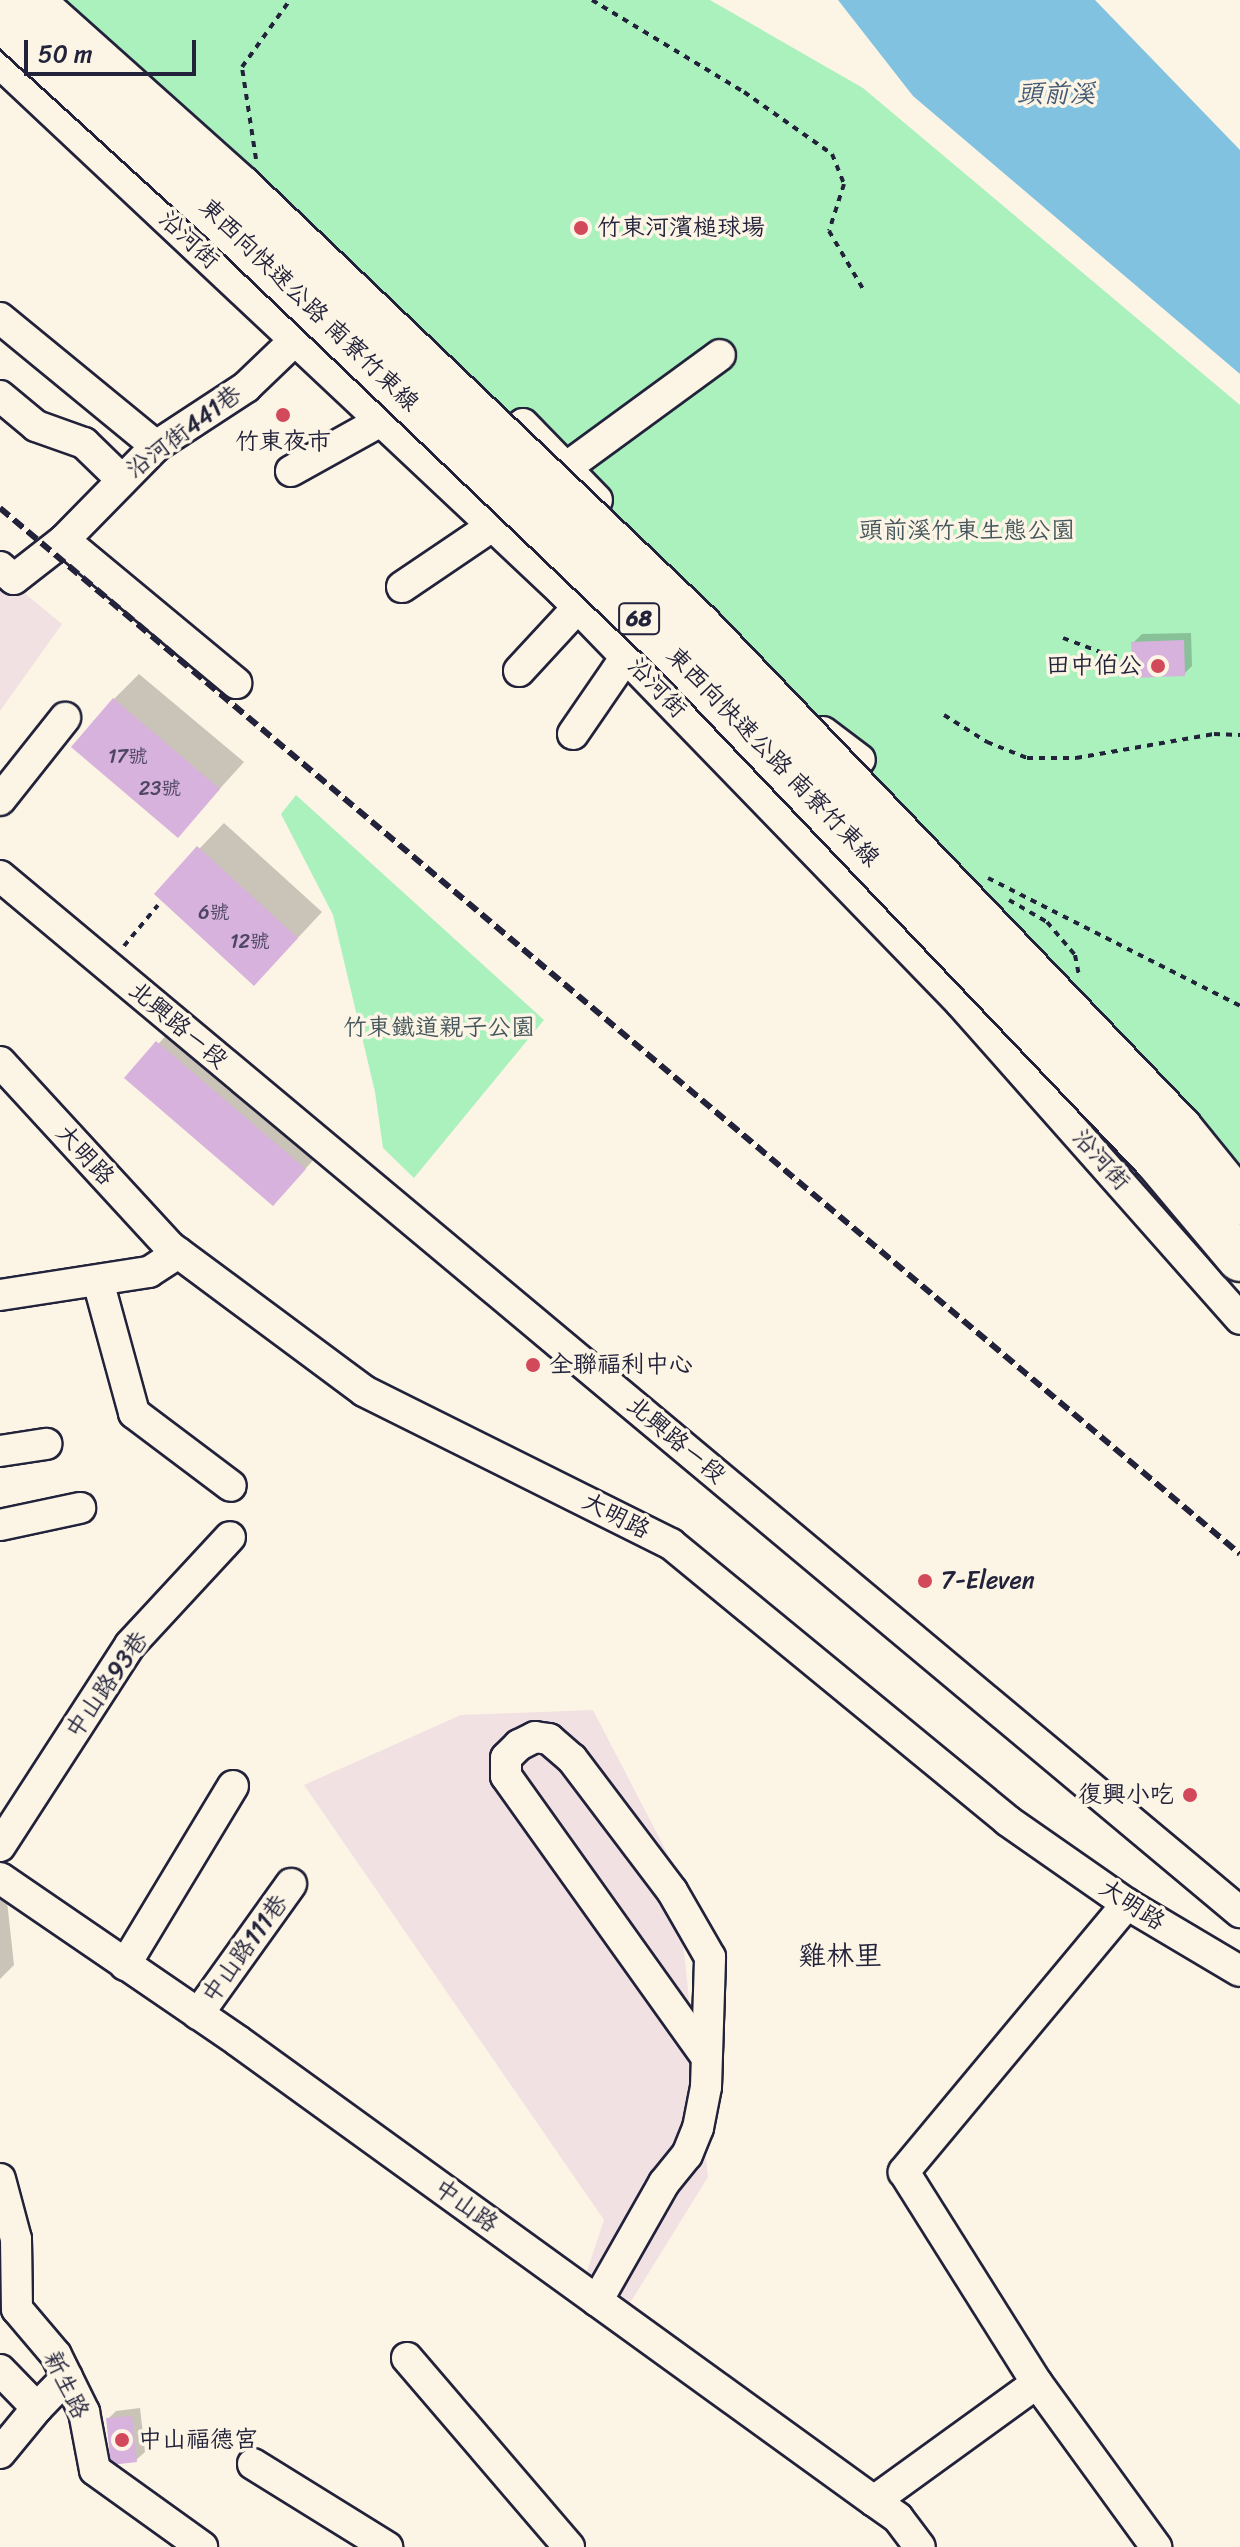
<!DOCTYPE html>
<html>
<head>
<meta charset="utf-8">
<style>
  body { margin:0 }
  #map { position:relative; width:1240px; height:2547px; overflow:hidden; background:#fcf5e5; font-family:Sriracha,"LXGW WenKai TC",sans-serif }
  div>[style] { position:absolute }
  .built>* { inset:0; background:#f1e1e2 }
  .green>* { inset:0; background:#abf1be }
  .water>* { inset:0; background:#81c2e1 }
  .shadow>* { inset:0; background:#0003 }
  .building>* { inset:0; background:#d7b2dc }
  .path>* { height:4px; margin-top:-2px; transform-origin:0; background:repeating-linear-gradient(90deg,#22223b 0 6px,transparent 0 12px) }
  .roads { filter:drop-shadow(2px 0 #22223b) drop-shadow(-2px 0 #22223b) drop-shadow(0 2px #22223b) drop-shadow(0 -2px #22223b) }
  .minor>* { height:30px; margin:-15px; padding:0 15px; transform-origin:15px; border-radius:15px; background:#fcf5e5 }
  .rail>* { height:6px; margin-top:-3px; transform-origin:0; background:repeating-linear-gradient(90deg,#22223b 0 12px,transparent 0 18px) }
  .bridges { filter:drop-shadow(2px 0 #22223b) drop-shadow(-2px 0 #22223b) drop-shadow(0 2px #22223b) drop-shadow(0 -2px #22223b) }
  .highway-bridge>* { height:44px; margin:-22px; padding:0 22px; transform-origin:22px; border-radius:22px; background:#fcf5e5 }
  .dots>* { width:22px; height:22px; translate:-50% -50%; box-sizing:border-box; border:4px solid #fcf5e5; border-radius:50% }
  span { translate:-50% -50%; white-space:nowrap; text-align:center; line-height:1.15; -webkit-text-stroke:7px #fcf5e5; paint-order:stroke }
  .number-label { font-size:20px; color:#4f4663 }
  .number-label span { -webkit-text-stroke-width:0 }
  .shield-label span { padding:2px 6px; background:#fcf5e5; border:2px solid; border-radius:6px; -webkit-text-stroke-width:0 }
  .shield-label { font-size:22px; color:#22223b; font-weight:700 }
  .poi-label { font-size:24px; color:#22223b }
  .left { translate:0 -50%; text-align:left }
  .right { translate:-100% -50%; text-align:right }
  .street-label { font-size:24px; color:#22223b }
  .park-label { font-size:24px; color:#44565c }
  .water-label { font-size:26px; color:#435a75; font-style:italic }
  .quarter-label { font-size:28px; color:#22223b }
  .scale { position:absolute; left:24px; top:40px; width:172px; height:36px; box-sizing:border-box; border:4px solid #22223b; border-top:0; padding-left:10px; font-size:24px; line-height:28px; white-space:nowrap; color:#22223b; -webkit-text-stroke:6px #fcf5e5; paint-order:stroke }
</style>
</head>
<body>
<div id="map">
  <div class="built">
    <div style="clip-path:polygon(0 573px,62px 624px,0 711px)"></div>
    <div style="clip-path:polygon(593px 1710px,675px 1868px,708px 2177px,630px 2303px,587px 2271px,604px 2220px,304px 1785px,461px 1715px)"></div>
  </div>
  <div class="green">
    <div style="clip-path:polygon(20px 0,710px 0,863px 88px,1240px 405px,1240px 1203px)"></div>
    <div style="clip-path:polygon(296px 795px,544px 1020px,414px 1178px,383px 1148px,375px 1092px,333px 915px,281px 814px)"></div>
  </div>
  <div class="water">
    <div style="clip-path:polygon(838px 0,1095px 0,1240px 150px,1240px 374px,913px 96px)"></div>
  </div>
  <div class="shadow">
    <div style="clip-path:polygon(1191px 633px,1192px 666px,1184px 674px,1133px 643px,1142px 634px)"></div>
    <div style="clip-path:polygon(139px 674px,244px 762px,178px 835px,114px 699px)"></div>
    <div style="clip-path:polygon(224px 823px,322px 912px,279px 958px,156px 894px)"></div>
    <div style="clip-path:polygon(183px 1017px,329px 1143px,273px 1204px,127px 1078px)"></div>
    <div style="clip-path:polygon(4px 1874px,14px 1965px,0 1979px,0 1875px)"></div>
    <div style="clip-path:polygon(140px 2408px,145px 2452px,136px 2460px,108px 2419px,116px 2411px)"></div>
  </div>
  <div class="building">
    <div style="clip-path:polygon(1184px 640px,1185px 676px,1133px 678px,1131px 642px)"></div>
    <div style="clip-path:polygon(113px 698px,220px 789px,178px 838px,71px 747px)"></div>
    <div style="clip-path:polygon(197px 846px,298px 938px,254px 986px,154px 894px)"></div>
    <div style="clip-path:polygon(156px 1041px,306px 1169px,273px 1206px,124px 1078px)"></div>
    <div style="clip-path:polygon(132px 2416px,137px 2462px,111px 2465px,106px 2418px)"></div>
  </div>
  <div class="path">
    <div style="left:592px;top:0;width:178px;rotate:31.2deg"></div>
    <div style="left:744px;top:92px;width:108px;rotate:35.2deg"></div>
    <div style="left:832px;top:154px;width:32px;rotate:68deg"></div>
    <div style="left:844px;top:184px;width:49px;rotate:107.7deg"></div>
    <div style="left:829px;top:231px;width:67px;rotate:59.6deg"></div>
    <div style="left:256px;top:159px;width:93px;rotate:-98.7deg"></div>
    <div style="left:242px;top:67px;width:82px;rotate:-54.4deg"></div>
    <div style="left:1063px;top:638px;width:51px;rotate:20.6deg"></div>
    <div style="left:1111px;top:656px;width:21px;rotate:3deg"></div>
    <div style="left:944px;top:715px;width:51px;rotate:32.1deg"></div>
    <div style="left:987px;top:742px;width:43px;rotate:21.8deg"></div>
    <div style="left:1027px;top:758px;width:49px"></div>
    <div style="left:1076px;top:758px;width:140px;rotate:-9.9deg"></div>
    <div style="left:1214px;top:734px;width:26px;rotate:2deg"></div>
    <div style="left:988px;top:878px;width:283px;rotate:26.9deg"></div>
    <div style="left:1009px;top:900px;width:44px;rotate:30.1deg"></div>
    <div style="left:1047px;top:922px;width:43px;rotate:49.7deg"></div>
    <div style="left:1075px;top:955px;width:20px;rotate:79deg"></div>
    <div style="left:124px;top:946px;width:53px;rotate:-50.3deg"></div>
  </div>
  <div class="roads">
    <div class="minor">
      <div style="left:0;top:63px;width:770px;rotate:43.21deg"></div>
      <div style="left:561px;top:590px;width:574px;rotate:45.92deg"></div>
      <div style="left:960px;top:1002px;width:423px;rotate:48.5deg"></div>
      <div style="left:0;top:318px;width:202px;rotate:39.4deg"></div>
      <div style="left:0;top:396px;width:47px;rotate:39.8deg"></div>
      <div style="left:36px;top:426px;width:51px;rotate:19.5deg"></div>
      <div style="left:84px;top:443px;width:52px;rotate:44.2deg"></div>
      <div style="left:523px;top:424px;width:106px;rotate:45.8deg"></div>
      <div style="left:291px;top:471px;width:101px;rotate:-29.1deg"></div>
      <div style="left:552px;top:478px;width:208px;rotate:-36.2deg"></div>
      <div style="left:64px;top:540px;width:224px;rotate:39.7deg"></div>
      <div style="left:0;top:567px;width:18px;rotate:41deg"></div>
      <div style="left:14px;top:579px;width:63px;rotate:-38deg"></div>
      <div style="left:64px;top:540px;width:132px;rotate:-45.6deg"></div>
      <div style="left:156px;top:446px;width:108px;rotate:-33.2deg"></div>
      <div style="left:246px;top:387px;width:69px;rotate:-43.8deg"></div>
      <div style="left:402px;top:587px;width:109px;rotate:-34.1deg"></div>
      <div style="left:519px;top:671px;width:87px;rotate:-47.3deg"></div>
      <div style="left:823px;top:732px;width:46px;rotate:37.1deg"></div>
      <div style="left:573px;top:734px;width:93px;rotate:-55.5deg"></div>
      <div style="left:0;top:800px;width:105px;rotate:-51.6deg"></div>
      <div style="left:0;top:876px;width:1616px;rotate:39.88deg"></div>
      <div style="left:0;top:1062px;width:250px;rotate:47.4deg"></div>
      <div style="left:169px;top:1246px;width:243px;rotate:36.6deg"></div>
      <div style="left:364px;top:1391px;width:343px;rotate:26.5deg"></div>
      <div style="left:671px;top:1544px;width:436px;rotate:39.4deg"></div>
      <div style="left:1008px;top:1821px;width:145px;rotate:34.9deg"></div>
      <div style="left:1127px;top:1904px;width:131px;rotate:30.7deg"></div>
      <div style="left:98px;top:1281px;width:137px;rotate:74.7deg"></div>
      <div style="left:134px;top:1413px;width:121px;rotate:37deg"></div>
      <div style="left:0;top:1295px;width:151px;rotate:-8.8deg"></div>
      <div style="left:149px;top:1272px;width:35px;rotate:-33deg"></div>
      <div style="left:0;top:1451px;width:47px;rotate:-8.7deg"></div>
      <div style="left:0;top:1525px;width:82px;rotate:-12deg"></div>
      <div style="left:0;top:1846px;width:239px;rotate:-57.1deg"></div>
      <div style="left:130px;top:1645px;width:147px;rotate:-47.2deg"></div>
      <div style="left:0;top:1878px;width:288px;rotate:34.4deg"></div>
      <div style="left:238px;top:2041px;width:785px;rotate:35.88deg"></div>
      <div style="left:874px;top:2501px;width:29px;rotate:35deg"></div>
      <div style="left:898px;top:2518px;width:36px;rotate:53deg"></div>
      <div style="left:1127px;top:1904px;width:349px;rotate:129.8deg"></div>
      <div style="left:904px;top:2172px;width:249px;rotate:57.8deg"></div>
      <div style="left:1037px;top:2383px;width:203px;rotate:54deg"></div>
      <div style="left:125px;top:1965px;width:209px;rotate:-58.9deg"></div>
      <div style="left:198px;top:2014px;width:160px;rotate:-54.4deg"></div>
      <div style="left:0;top:2179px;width:62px;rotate:75.1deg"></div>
      <div style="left:16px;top:2239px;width:70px;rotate:89.2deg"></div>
      <div style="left:17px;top:2309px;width:60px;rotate:49.7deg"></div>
      <div style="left:56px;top:2355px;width:64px;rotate:63.8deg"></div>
      <div style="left:84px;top:2412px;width:59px;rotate:79.3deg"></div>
      <div style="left:95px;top:2470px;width:132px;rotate:35.7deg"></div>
      <div style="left:597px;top:2301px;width:136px;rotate:-60.4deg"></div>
      <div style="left:664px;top:2183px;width:36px;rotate:-51deg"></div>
      <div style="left:687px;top:2155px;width:29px;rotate:-68deg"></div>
      <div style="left:698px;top:2128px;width:42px;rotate:-79deg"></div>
      <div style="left:706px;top:2087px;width:130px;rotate:-88.2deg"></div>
      <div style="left:710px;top:1957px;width:76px;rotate:-119.9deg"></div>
      <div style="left:672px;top:1891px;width:166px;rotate:-127.1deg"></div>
      <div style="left:572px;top:1759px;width:30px;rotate:-139deg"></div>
      <div style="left:549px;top:1739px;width:14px;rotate:-172deg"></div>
      <div style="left:535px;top:1737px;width:18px;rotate:153deg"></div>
      <div style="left:519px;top:1745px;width:18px;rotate:135deg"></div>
      <div style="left:506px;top:1758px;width:18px;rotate:90deg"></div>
      <div style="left:506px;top:1776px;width:341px;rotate:54.5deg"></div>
      <div style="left:407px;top:2358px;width:249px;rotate:49.4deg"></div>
      <div style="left:0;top:2370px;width:53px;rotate:45.8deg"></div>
      <div style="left:37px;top:2408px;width:43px;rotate:-45.9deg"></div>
      <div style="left:0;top:2453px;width:58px;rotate:-50.6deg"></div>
      <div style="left:253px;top:2464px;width:158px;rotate:31.8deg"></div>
      <div style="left:874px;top:2501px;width:201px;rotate:-35.9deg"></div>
    </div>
  </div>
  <div class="rail">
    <div style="left:0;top:508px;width:1622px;rotate:40.15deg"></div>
  </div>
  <div class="bridges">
    <div class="highway-bridge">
      <div style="left:30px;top:0;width:280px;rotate:41.8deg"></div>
      <div style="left:239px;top:187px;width:637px;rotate:43.66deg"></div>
      <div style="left:700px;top:627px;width:695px;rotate:46.28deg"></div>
      <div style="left:1180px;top:1129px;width:95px;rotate:51deg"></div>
      <div style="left:0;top:18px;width:292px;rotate:42.4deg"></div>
      <div style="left:216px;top:215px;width:637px;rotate:43.66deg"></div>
      <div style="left:677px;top:655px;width:694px;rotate:46.46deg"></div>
      <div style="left:1155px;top:1158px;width:132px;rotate:49.9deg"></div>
    </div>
  </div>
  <div class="dots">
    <div style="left:581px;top:228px;background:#d1495b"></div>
    <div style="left:283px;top:415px;background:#d1495b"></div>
    <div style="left:1158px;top:666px;background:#d1495b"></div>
    <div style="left:533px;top:1365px;background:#d1495b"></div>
    <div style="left:925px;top:1581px;background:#d1495b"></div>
    <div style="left:1190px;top:1795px;background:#d1495b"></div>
    <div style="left:122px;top:2440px;background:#d1495b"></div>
  </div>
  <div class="number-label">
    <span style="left:128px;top:756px">17號</span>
    <span style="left:160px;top:788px">23號</span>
    <span style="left:214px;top:912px">6號</span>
    <span style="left:250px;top:941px">12號</span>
  </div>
  <div class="shield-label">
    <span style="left:639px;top:619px">68</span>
  </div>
  <div class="poi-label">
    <span class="left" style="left:597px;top:228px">竹東河濱槌球場</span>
    <span style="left:283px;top:442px">竹東夜市</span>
    <span class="right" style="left:1142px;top:666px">田中伯公</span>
    <span class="left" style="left:549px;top:1365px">全聯福利中心</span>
    <span class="left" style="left:941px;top:1581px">7-Eleven</span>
    <span class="right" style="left:1174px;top:1795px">復興小吃</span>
    <span class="left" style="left:138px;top:2440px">中山福德宮</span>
  </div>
  <div class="street-label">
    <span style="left:189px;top:240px;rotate:43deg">沿河街</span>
    <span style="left:309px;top:305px;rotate:44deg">東西向快速公路 南寮竹東線</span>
    <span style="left:184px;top:432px;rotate:-37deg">沿河街441巷</span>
    <span style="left:657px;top:688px;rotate:46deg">沿河街</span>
    <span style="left:773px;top:757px;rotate:46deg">東西向快速公路 南寮竹東線</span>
    <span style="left:178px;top:1025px;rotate:40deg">北興路ㄧ段</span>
    <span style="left:85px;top:1155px;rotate:47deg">大明路</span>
    <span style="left:1101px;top:1160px;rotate:48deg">沿河街</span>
    <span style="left:676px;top:1440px;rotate:40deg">北興路ㄧ段</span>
    <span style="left:616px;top:1516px;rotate:27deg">大明路</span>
    <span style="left:107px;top:1685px;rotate:-55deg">中山路93巷</span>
    <span style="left:1132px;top:1905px;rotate:33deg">大明路</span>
    <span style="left:245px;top:1949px;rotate:-54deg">中山路111巷</span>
    <span style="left:466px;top:2206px;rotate:36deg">中山路</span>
    <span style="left:66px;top:2385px;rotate:64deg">新生路</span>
  </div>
  <div class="park-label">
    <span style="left:967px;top:531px">頭前溪竹東生態公園</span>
    <span style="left:439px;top:1028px">竹東鐵道親子公園</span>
  </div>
  <div class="water-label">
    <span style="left:1056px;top:94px">頭前溪</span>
  </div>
  <div class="quarter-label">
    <span style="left:840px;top:1956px">雞林里</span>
  </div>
  <div class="scale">50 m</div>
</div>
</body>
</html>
